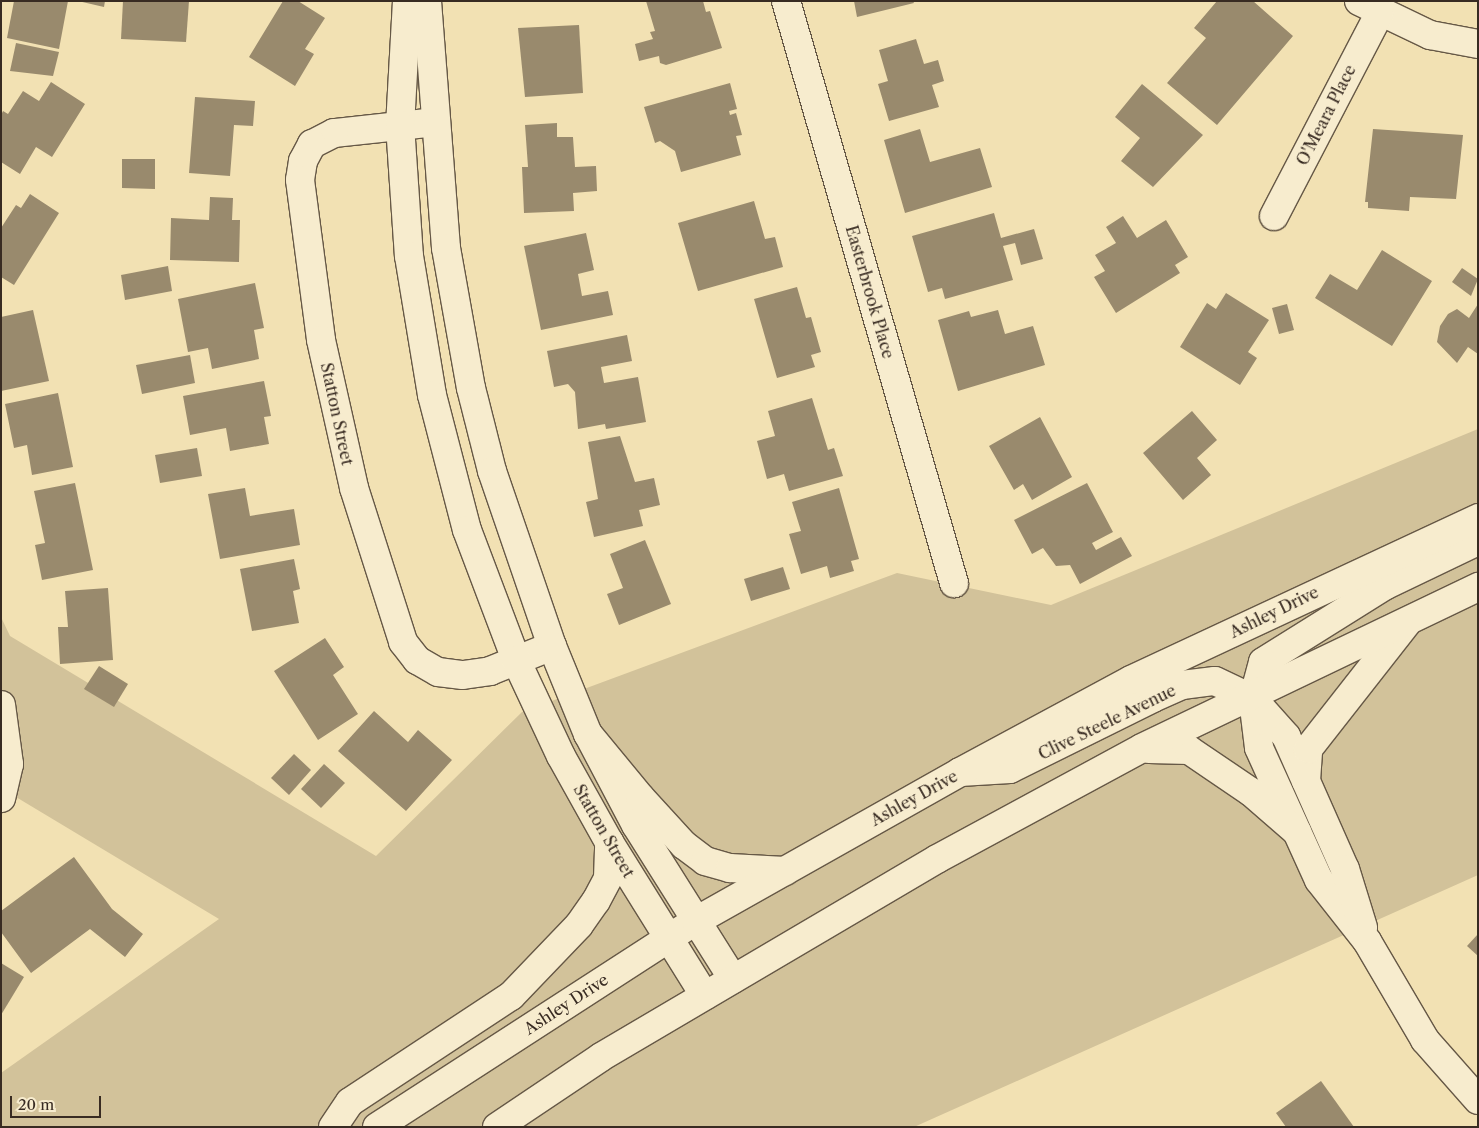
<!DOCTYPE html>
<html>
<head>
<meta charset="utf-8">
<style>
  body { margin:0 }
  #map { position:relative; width:1479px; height:1128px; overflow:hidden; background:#f2e1b3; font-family:"Libre Caslon Text",serif }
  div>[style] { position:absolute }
  .green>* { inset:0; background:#d2c29a }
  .building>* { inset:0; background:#998a6d }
  .roads { filter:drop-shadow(1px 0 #665846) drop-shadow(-1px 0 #665846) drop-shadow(0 1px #665846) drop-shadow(0 -1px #665846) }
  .minor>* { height:28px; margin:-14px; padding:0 14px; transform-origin:14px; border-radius:14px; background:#f7ecce }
  .tertiary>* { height:28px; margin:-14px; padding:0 14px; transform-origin:14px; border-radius:14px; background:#f7ecce }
  .secondary>* { height:28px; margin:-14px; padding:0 14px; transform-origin:14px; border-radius:14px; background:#f7ecce }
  span { translate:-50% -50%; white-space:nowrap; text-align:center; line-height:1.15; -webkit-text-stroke:4px #f7ecce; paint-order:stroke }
  .street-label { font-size:16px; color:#382b22 }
  .frame { position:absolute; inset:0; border:2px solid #382b22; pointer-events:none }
  .scale { position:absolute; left:10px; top:1096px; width:91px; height:22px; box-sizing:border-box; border:2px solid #382b22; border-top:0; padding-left:6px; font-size:15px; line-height:18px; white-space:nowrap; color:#382b22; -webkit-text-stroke:4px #f7ecce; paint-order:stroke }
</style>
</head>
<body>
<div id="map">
  <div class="green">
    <div style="clip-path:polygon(1478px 429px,1478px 875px,914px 1127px,1px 1127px,1px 1073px,219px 919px,1px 788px,1px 617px,10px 636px,376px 856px,522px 712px,897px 573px,1051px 605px)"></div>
  </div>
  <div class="building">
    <div style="clip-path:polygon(14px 1px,68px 1px,59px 49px,7px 38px)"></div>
    <div style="clip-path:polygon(78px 1px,105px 1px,104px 7px)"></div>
    <div style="clip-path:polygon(123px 1px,189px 1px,186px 42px,121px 39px)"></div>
    <div style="clip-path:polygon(283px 1px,298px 1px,325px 18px,305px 49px,314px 54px,295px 86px,249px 57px)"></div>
    <div style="clip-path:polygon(646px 1px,703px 1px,706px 12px,710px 11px,722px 48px,666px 65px,660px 63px,659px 56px,639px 61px,635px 44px,653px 39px,650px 32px,655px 31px)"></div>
    <div style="clip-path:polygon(854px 1px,913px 1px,914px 3px,857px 17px)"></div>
    <div style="clip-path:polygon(1217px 1px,1253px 1px,1293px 36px,1217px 125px,1167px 83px,1206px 38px,1194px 28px)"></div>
    <div style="clip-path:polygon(579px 25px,583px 93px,525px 97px,518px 28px)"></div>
    <div style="clip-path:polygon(916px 39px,924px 64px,938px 60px,944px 81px,932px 85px,939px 107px,889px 121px,878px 84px,888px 81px,879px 50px)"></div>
    <div style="clip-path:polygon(16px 43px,59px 52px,53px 76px,10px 71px)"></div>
    <div style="clip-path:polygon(51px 82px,85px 104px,52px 157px,36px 147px,20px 174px,1px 162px,1px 115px,3px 111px,8px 114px,23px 91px,39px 101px)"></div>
    <div style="clip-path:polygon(730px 83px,737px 109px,729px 111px,730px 115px,736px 113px,742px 135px,736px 136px,741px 155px,681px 172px,675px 151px,660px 141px,655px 143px,644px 107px)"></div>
    <div style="clip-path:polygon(1142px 84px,1203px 135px,1153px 187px,1121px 161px,1140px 138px,1115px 117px)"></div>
    <div style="clip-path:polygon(195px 97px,255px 101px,253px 126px,234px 125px,230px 176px,189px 173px)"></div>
    <div style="clip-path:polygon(557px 123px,557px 137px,573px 137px,575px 167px,596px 166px,597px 191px,573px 193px,574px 211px,524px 213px,522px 167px,528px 167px,525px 125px)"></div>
    <div style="clip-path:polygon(920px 129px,930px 162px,980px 148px,992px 187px,905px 213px,884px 140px)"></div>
    <div style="clip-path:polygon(1373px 129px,1463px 135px,1456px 199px,1410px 197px,1409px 211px,1368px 208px,1368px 202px,1365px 202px)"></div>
    <div style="clip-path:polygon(122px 159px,155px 159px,155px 189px,122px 188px)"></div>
    <div style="clip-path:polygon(30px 194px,59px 213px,14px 285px,1px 277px,1px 228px,16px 205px,21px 208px)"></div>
    <div style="clip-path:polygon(210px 197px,233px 198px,232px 220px,240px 220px,239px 262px,170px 260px,171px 218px,209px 220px)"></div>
    <div style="clip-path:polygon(754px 201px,765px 239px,775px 237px,783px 267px,698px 291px,678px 223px)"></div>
    <div style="clip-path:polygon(994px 213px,1001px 238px,1034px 229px,1043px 259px,1021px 265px,1015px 243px,1003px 246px,1013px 280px,945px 299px,942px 288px,928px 292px,912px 236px)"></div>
    <div style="clip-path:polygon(1123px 216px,1137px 238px,1166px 220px,1188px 257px,1175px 265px,1180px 273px,1116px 313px,1094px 277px,1105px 271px,1095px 255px,1116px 243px,1106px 227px)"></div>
    <div style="clip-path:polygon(586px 233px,594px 270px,578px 274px,582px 296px,608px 291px,613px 315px,541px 330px,524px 246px)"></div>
    <div style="clip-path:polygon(1382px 250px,1432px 281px,1392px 346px,1315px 298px,1330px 274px,1357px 290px)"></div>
    <div style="clip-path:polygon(168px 266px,172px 291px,125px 300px,121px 275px)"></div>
    <div style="clip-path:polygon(1462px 268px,1478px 279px,1471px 296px,1452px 282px)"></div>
    <div style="clip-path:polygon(255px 283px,264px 328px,254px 330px,259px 359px,212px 369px,208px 348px,188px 352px,178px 299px)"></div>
    <div style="clip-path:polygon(797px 287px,806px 318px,811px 317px,821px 352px,811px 355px,815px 367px,777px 378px,754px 299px)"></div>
    <div style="clip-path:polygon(1226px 293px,1269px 320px,1248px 352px,1257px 358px,1240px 385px,1180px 347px,1207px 303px,1216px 309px)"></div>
    <div style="clip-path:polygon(1287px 304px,1294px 330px,1279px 334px,1272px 308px)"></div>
    <div style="clip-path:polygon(1478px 304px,1478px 354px,1468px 347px,1457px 363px,1437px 342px,1440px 326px,1448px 314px,1457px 309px,1469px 318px)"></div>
    <div style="clip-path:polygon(33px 310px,49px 381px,1px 391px,1px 317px)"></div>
    <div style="clip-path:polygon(998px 310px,1005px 334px,1033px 326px,1045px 365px,958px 391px,938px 320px,969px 311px,971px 317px)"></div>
    <div style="clip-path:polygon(627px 335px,632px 361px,601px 367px,604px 383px,638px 377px,646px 422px,606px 429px,605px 424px,578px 429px,575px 392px,568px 384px,554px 387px,547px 351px)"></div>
    <div style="clip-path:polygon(190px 355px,195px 383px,142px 394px,136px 365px)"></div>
    <div style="clip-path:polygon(264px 381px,271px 416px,264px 417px,269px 444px,230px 451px,226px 428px,190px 435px,183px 396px)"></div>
    <div style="clip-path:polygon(58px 393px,73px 467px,32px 475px,27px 445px,14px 448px,5px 404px)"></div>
    <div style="clip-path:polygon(812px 398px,828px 450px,834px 448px,843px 476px,789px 491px,784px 474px,767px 479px,757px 441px,775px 436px,768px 411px)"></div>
    <div style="clip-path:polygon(1192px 411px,1217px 440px,1197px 458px,1211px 475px,1183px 500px,1143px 453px)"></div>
    <div style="clip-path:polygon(1040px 417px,1072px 477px,1032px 500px,1023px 484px,1014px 490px,989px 446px)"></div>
    <div style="clip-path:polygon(620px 436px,635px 482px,654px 478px,660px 505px,639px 510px,643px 526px,594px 537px,586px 502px,598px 499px,588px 442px)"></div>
    <div style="clip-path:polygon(197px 448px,202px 476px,160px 483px,155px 455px)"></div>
    <div style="clip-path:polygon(75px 483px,93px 570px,42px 580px,35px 545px,45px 543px,34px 491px)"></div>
    <div style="clip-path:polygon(1087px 483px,1113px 532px,1092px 543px,1096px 550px,1121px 537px,1132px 556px,1080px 584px,1070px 565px,1056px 566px,1043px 548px,1032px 554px,1014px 520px)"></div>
    <div style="clip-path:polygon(245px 488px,250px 516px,294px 509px,300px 545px,220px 559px,208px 494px)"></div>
    <div style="clip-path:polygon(839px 488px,859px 559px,851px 561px,854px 571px,830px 578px,827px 566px,801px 574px,789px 534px,801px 531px,792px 502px)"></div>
    <div style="clip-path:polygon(645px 540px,671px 604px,619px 625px,607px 594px,623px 588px,610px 554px)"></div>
    <div style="clip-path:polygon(294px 559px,300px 589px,293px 591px,299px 623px,252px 631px,240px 569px)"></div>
    <div style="clip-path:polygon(783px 567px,790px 589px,751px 601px,744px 579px)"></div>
    <div style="clip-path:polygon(108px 588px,113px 660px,60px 664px,58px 627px,68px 627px,65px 591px)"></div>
    <div style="clip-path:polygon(325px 638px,344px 667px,333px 675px,358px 714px,318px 740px,274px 671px)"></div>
    <div style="clip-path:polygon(99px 666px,128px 684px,114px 707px,84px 689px)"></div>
    <div style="clip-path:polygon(374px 711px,408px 742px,418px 730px,452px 760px,406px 811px,338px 751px)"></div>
    <div style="clip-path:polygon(294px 754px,311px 770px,289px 795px,271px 778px)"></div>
    <div style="clip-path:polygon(324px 764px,345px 783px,321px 808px,301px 789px)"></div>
    <div style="clip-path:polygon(74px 857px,112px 909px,143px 934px,125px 957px,90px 929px,31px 973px,1px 932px,1px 911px)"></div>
    <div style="clip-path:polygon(1478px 934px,1478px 956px,1467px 946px)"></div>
    <div style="clip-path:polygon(1px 963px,24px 977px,1px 1015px)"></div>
    <div style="clip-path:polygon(1321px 1081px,1354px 1127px,1286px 1127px,1276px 1113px)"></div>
  </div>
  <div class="roads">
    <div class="minor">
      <div style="left:786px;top:1px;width:606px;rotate:73.9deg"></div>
      <div style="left:1359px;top:1px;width:79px;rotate:25.6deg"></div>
      <div style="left:1430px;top:35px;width:49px;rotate:10.6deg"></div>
      <div style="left:436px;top:122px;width:103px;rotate:173.8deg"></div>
      <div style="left:334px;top:133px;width:25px;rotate:153deg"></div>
      <div style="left:312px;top:144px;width:19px;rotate:118deg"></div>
      <div style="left:303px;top:161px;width:19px;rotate:99deg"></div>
      <div style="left:300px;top:180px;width:161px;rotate:82.5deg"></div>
      <div style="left:321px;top:340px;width:152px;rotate:77.4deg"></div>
      <div style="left:354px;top:488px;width:162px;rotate:72.3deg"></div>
      <div style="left:403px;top:642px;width:23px;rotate:52deg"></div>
      <div style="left:417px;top:660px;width:24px;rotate:30deg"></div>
      <div style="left:438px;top:672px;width:25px;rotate:7deg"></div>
      <div style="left:463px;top:675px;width:27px;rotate:-8deg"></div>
      <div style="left:490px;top:671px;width:67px;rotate:-22deg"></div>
      <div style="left:1274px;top:216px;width:228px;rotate:-62.5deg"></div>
      <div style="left:1px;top:705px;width:60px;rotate:82.3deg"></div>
      <div style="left:9px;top:764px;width:35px;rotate:103deg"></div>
    </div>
    <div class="tertiary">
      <div style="left:407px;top:1px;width:124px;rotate:93.2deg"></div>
      <div style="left:400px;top:125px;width:131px;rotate:86.1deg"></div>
      <div style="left:409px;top:256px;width:141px;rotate:80.6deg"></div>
      <div style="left:432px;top:395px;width:139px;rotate:75.5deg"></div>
      <div style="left:467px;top:530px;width:139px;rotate:69.3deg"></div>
      <div style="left:516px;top:660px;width:106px;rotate:64.9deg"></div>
      <div style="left:561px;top:756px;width:98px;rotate:60.8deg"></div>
      <div style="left:609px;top:842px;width:181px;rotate:58.1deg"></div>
      <div style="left:427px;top:1px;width:248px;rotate:85.6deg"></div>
      <div style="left:446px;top:248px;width:142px;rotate:79.9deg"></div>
      <div style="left:471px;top:388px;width:86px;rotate:75.8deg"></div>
      <div style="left:492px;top:471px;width:185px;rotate:71.1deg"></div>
      <div style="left:552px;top:646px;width:95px;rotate:67.8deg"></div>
      <div style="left:588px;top:734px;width:103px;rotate:62.2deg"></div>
      <div style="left:636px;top:825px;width:182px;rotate:57.8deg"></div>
      <div style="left:1478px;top:541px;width:102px;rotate:154.4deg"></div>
      <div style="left:1386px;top:585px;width:145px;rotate:148deg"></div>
      <div style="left:1263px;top:662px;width:38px;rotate:105deg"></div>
      <div style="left:1253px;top:699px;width:49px;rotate:83deg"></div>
      <div style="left:1259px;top:748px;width:145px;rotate:65.6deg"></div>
      <div style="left:1319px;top:880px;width:78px;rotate:51.8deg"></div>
      <div style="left:1367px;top:941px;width:115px;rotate:59.6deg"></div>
      <div style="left:1425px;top:1040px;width:80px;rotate:48.5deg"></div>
      <div style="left:960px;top:772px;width:50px;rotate:-3.4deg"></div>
      <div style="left:1010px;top:769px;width:160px;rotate:-26.4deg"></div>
      <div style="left:1153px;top:698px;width:32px;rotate:-24deg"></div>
      <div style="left:1182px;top:685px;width:33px;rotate:-7deg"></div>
      <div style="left:1215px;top:681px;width:42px;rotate:25.3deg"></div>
      <div style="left:1253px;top:699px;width:50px;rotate:48.3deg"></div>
      <div style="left:1286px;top:736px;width:145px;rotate:66.1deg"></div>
      <div style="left:1345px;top:869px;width:61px;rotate:72.8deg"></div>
    </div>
    <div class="secondary">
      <div style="left:588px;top:734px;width:82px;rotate:50.5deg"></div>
      <div style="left:640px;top:797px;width:65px;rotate:47.5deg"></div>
      <div style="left:684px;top:845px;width:26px;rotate:37deg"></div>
      <div style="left:705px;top:861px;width:26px;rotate:16deg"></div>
      <div style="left:730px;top:868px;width:55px;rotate:3.1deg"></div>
      <div style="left:1149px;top:749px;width:40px;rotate:1.4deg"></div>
      <div style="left:1189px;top:750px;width:75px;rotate:34.1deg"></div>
      <div style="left:1251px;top:792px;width:61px;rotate:41deg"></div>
      <div style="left:1306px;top:781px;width:32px;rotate:-86deg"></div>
      <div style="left:1308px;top:749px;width:159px;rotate:-51.9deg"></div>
      <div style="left:333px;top:1127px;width:30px;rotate:-56deg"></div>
      <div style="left:350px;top:1102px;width:193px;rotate:-33.4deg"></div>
      <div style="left:511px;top:996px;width:98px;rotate:-46.2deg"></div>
      <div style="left:579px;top:925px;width:29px;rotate:-55deg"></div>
      <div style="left:596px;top:901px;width:26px;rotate:-62deg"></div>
      <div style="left:608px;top:878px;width:36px;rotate:-88deg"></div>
      <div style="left:377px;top:1127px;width:380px;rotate:-32.9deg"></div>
      <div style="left:696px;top:921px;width:303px;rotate:-29.4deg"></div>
      <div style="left:960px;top:772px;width:194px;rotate:-28.3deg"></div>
      <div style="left:1131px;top:680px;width:383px;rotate:-25deg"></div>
      <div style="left:497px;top:1127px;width:125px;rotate:-33.9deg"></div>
      <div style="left:601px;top:1057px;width:390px;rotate:-30.5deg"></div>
      <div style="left:937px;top:859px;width:233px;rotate:-28.4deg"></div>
      <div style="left:1142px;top:748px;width:373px;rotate:-25.6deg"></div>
    </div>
  </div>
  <div class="street-label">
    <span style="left:1326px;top:115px;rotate:-63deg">O'Meara Place</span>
    <span style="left:870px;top:292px;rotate:74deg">Easterbrook Place</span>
    <span style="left:337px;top:414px;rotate:78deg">Statton Street</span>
    <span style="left:1274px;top:612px;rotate:-26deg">Ashley Drive</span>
    <span style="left:1107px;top:722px;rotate:-26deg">Clive Steele Avenue</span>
    <span style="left:914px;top:798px;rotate:-29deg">Ashley Drive</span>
    <span style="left:604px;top:831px;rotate:60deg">Statton Street</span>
    <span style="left:566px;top:1004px;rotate:-33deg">Ashley Drive</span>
  </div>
  <div class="frame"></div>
  <div class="scale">20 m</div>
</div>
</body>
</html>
